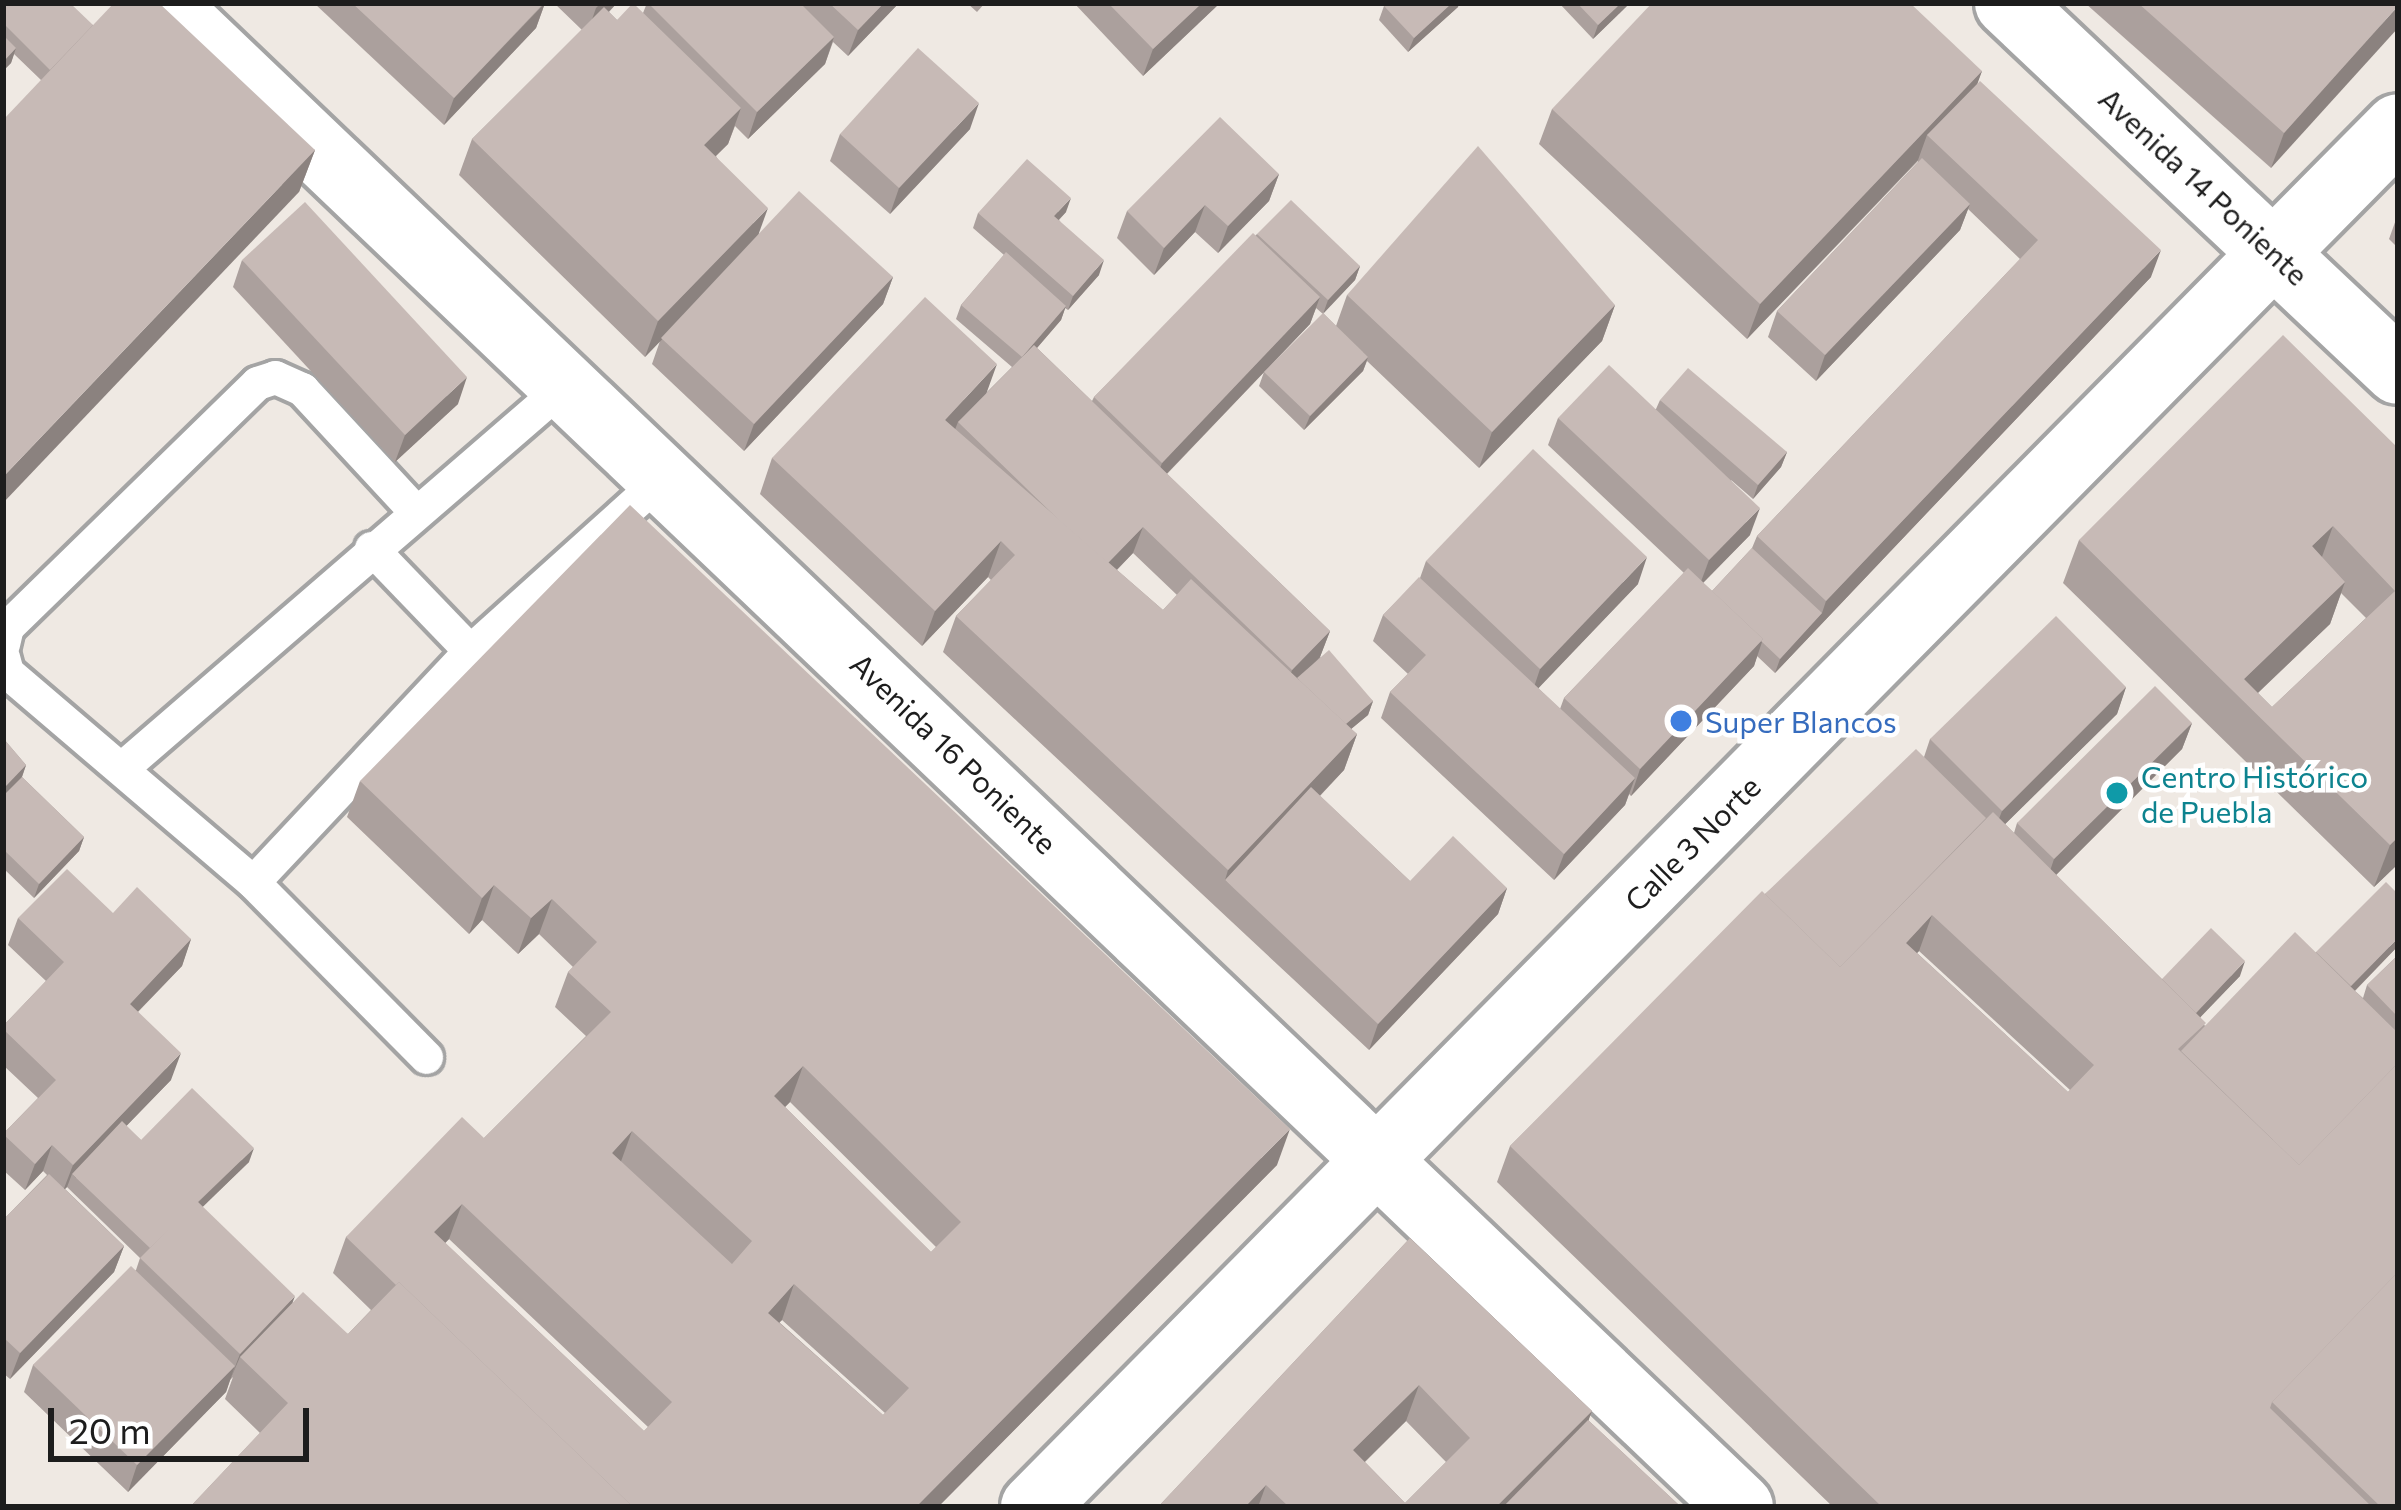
<!DOCTYPE html>
<html>
<head>
<meta charset="utf-8">
<style>
  body { margin:0 }
  #map { position:relative; width:2401px; height:1510px; overflow:hidden; background:#efe9e3; font-family:Commissioner,sans-serif }
  div>[style] { position:absolute }
  .roads { filter:drop-shadow(3px 0 #a4a4a4) drop-shadow(-3px 0 #a4a4a4) drop-shadow(0 3px #a4a4a4) drop-shadow(0 -3px #a4a4a4) }
  .lane>* { height:33px; margin:-16.5px; padding:0 16.5px; transform-origin:16.5px; border-radius:16.5px; background:#fff }
  .street>* { height:66px; margin:-33px; padding:0 33px; transform-origin:33px; border-radius:33px; background:#fff }
  .wall>* { inset:0; background:#aba09d }
  .shaded-wall>* { inset:0; background:#8b827f }
  .building>* { inset:0; background:#c7bab6 }
  .dots>* { width:33px; height:33px; translate:-50% -50%; box-sizing:border-box; border:6px solid #fff; border-radius:50% }
  span { translate:-50% -50%; white-space:nowrap; text-align:center; line-height:1.15; -webkit-text-stroke:9px #fff; paint-order:stroke }
  .street-label { font-size:30px; color:#1d1d1d }
  .shop-label { font-size:30px; color:#366cbe }
  .left { translate:0 -50%; text-align:left }
  .culture-label { font-size:30px; color:#0d838f }
  .frame { position:absolute; inset:0; border:6px solid #1d1d1d; pointer-events:none }
  .scale { position:absolute; left:48px; top:1408px; width:261px; height:54px; box-sizing:border-box; border:6px solid #1d1d1d; border-top:0; padding-left:15px; font-size:36px; line-height:42px; white-space:nowrap; color:#1d1d1d; -webkit-text-stroke:9px #fff; paint-order:stroke }
</style>
</head>
<body>
<div id="map">
  <div class="roads">
    <div class="lane">
      <div style="left:371px;top:548px;width:143px;rotate:46.1deg"></div>
      <div style="left:3px;top:644px;width:17px;rotate:-77deg"></div>
      <div style="left:7px;top:627px;width:349px;rotate:-44.3deg"></div>
      <div style="left:257px;top:383px;width:19px;rotate:-18deg"></div>
      <div style="left:275px;top:377px;width:30px;rotate:24deg"></div>
      <div style="left:302px;top:389px;width:168px;rotate:47.2deg"></div>
      <div style="left:3px;top:657px;width:16px;rotate:75deg"></div>
      <div style="left:7px;top:672px;width:323px;rotate:40.5deg"></div>
      <div style="left:253px;top:882px;width:246px;rotate:45.3deg"></div>
      <div style="left:123px;top:767px;width:584px;rotate:-40.84deg"></div>
      <div style="left:253px;top:882px;width:317px;rotate:-46.8deg"></div>
      <div style="left:470px;top:651px;width:260px;rotate:-42deg"></div>
    </div>
    <div class="street">
      <div style="left:163px;top:3px;width:2179px;rotate:43.64deg"></div>
      <div style="left:2008px;top:3px;width:536px;rotate:43.34deg"></div>
      <div style="left:1034px;top:1507px;width:1940px;rotate:-45.33deg"></div>
    </div>
  </div>
  <div class="wall">
    <div style="clip-path:polygon(3px 3px,93px 25px,315px 150px,299px 192px,41px 80px,14px 54px,11px 63px,3px 71px)"></div>
    <div style="clip-path:polygon(314px 3px,545px 3px,536px 28px,444px 125px)"></div>
    <div style="clip-path:polygon(554px 3px,617px 3px,609px 12px,617px 20px,643px 13px,647px 3px,899px 3px,848px 56px,833px 42px,825px 64px,748px 139px,735px 126px,728px 144px,716px 156px,759px 234px,893px 277px,883px 304px,744px 451px,652px 364px,660px 341px,645px 357px,459px 175px,472px 139px,582px 30px)"></div>
    <div style="clip-path:polygon(967px 3px,985px 3px,977px 12px)"></div>
    <div style="clip-path:polygon(1074px 3px,1220px 3px,1143px 76px)"></div>
    <div style="clip-path:polygon(1387px 3px,1459px 3px,1458px 7px,1408px 52px,1379px 20px,1384px 6px)"></div>
    <div style="clip-path:polygon(1559px 3px,1630px 3px,1593px 39px)"></div>
    <div style="clip-path:polygon(2085px 3px,2398px 3px,2271px 168px)"></div>
    <div style="clip-path:polygon(1982px 71px,1977px 83px,2151px 277px,1775px 673px,1757px 656px,1754px 666px,1631px 796px,1629px 794px,1625px 805px,1554px 880px,1381px 718px,1390px 692px,1408px 674px,1373px 641px,1383px 615px,1420px 578px,1426px 561px,1638px 584px,1538px 688px,1560px 709px,1564px 698px,1684px 573px,1548px 445px,1558px 418px,1656px 409px,1660px 400px,1787px 452px,1781px 467px,1753px 499px,1731px 480px,1750px 535px,1703px 583px,1712px 591px,1752px 548px,1757px 536px,2020px 259px,1968px 209px,1960px 230px,1816px 381px,1768px 337px,1777px 311px,1918px 162px,1918px 161px,1747px 339px,1539px 144px,1552px 109px)"></div>
    <div style="clip-path:polygon(970px 129px,890px 214px,830px 161px,840px 134px)"></div>
    <div style="clip-path:polygon(1279px 174px,1269px 201px,1218px 253px,1195px 232px,1154px 275px,1117px 238px,1127px 211px)"></div>
    <div style="clip-path:polygon(evenodd,1066px 212px,1059px 220px,1099px 275px,1068px 310px,1065px 308px,1061px 320px,1037px 348px,1092px 401px,1094px 397px,1257px 234px,1360px 266px,1355px 280px,1323px 313px,1336px 326px,1347px 295px,1615px 305px,1602px 341px,1479px 468px,1367px 361px,1363px 371px,1304px 430px,1259px 386px,1264px 372px,1323px 314px,1316px 308px,1310px 324px,1167px 474px,1330px 631px,1320px 657px,1373px 701px,1368px 715px,1351px 729px,1357px 734px,1344px 770px,1320px 796px,1410px 881px,1507px 888px,1498px 914px,1369px 1050px,943px 652px,956px 616px,991px 580px,988px 577px,922px 646px,760px 494px,772px 458px,986px 393px,1012px 367px,956px 319px,961px 305px,1004px 255px,973px 228px,978px 213px,1066px 212px,1133px 553px,1177px 595px,1163px 610px,1117px 570px,1133px 553px)"></div>
    <div style="clip-path:polygon(2398px 214px,2398px 248px,2389px 239px)"></div>
    <div style="clip-path:polygon(242px 260px,458px 404px,395px 462px,233px 287px)"></div>
    <div style="clip-path:polygon(evenodd,2398px 448px,2398px 864px,2374px 887px,2063px 583px,2079px 540px,2398px 448px,2341px 593px,2366px 618px,2272px 707px,2258px 693px,2330px 624px,2341px 593px)"></div>
    <div style="clip-path:polygon(evenodd,2126px 687px,2117px 714px,2005px 824px,2014px 833px,2017px 823px,2192px 723px,2182px 749px,2056px 875px,2162px 979px,2240px 976px,2200px 1017px,2205px 1026px,2316px 952px,2398px 946px,2355px 991px,2363px 998px,2367px 985px,2398px 955px,2398px 1507px,1833px 1507px,1497px 1182px,1510px 1146px,1765px 894px,1924px 757px,1930px 739px,2126px 687px,1919px 951px,2070px 1090px,2068px 1092px,1917px 953px,1919px 951px)"></div>
    <div style="clip-path:polygon(3px 738px,26px 765px,22px 777px,84px 837px,79px 851px,34px 898px,3px 868px)"></div>
    <div style="clip-path:polygon(evenodd,360px 781px,1277px 1165px,938px 1507px,190px 1507px,260px 1433px,225px 1399px,233px 1377px,230px 1380px,226px 1392px,128px 1492px,24px 1392px,33px 1365px,136px 1270px,140px 1258px,67px 1187px,65px 1189px,124px 1246px,114px 1272px,10px 1379px,3px 1373px,3px 1220px,47px 1175px,43px 1171px,25px 1190px,3px 1170px,3px 1134px,38px 1098px,3px 1065px,3px 1026px,46px 981px,8px 945px,18px 918px,113px 913px,191px 939px,182px 966px,138px 1012px,171px 1080px,126px 1126px,141px 1140px,249px 1162px,202px 1207px,293px 1303px,348px 1334px,371px 1310px,333px 1273px,346px 1237px,484px 1138px,586px 1036px,555px 1007px,568px 972px,573px 967px,539px 934px,518px 954px,482px 920px,469px 934px,347px 817px,360px 781px,790px 1102px,936px 1247px,931px 1252px,785px 1107px,790px 1102px,360px 781px,449px 1239px,648px 1427px,644px 1431px,445px 1243px,449px 1239px,360px 781px,782px 1320px,885px 1413px,883px 1415px,779px 1322px,782px 1320px)"></div>
    <div style="clip-path:polygon(evenodd,1410px 1238px,1592px 1411px,1588px 1420px,1681px 1507px,1158px 1507px,1410px 1238px,1406px 1421px,1446px 1462px,1405px 1503px,1365px 1462px,1406px 1421px)"></div>
  </div>
  <div class="shaded-wall">
    <div style="clip-path:polygon(545px 3px,536px 28px,444px 125px,454px 98px)"></div>
    <div style="clip-path:polygon(601px 3px,617px 3px,587px 34px,596px 8px)"></div>
    <div style="clip-path:polygon(884px 3px,899px 3px,848px 56px,858px 30px)"></div>
    <div style="clip-path:polygon(1202px 3px,1220px 3px,1143px 76px,1153px 49px)"></div>
    <div style="clip-path:polygon(1452px 3px,1459px 3px,1458px 7px,1408px 52px,1414px 38px)"></div>
    <div style="clip-path:polygon(1621px 3px,1630px 3px,1593px 39px,1598px 25px)"></div>
    <div style="clip-path:polygon(2398px 6px,2398px 28px,2271px 168px,2284px 133px)"></div>
    <div style="clip-path:polygon(834px 37px,825px 64px,748px 139px,757px 112px)"></div>
    <div style="clip-path:polygon(16px 48px,11px 63px,3px 71px,3px 62px)"></div>
    <div style="clip-path:polygon(1982px 71px,1969px 107px,1927px 135px,1918px 160px,1747px 339px,1760px 304px)"></div>
    <div style="clip-path:polygon(979px 103px,970px 129px,890px 214px,899px 188px)"></div>
    <div style="clip-path:polygon(741px 108px,728px 144px,691px 180px,704px 145px)"></div>
    <div style="clip-path:polygon(315px 150px,299px 192px,3px 503px,3px 477px)"></div>
    <div style="clip-path:polygon(1279px 174px,1269px 201px,1218px 253px,1228px 226px)"></div>
    <div style="clip-path:polygon(1071px 198px,1066px 212px,1049px 230px,1054px 216px)"></div>
    <div style="clip-path:polygon(1970px 204px,1960px 230px,1816px 381px,1825px 355px)"></div>
    <div style="clip-path:polygon(1205px 205px,1195px 232px,1154px 275px,1164px 248px)"></div>
    <div style="clip-path:polygon(768px 208px,755px 244px,645px 357px,658px 321px)"></div>
    <div style="clip-path:polygon(2161px 250px,2151px 277px,1775px 673px,1780px 659px,1822px 613px,1826px 601px)"></div>
    <div style="clip-path:polygon(1104px 260px,1099px 275px,1068px 310px,1073px 296px)"></div>
    <div style="clip-path:polygon(1360px 266px,1355px 280px,1323px 314px,1328px 300px)"></div>
    <div style="clip-path:polygon(893px 277px,883px 304px,744px 451px,754px 424px)"></div>
    <div style="clip-path:polygon(1320px 297px,1310px 324px,1152px 489px,1162px 463px)"></div>
    <div style="clip-path:polygon(1615px 305px,1602px 341px,1479px 468px,1492px 432px)"></div>
    <div style="clip-path:polygon(1066px 306px,1061px 320px,1017px 371px,1022px 357px)"></div>
    <div style="clip-path:polygon(1368px 357px,1363px 371px,1304px 430px,1310px 416px)"></div>
    <div style="clip-path:polygon(997px 364px,984px 400px,958px 422px,954px 432px,945px 420px)"></div>
    <div style="clip-path:polygon(467px 377px,458px 404px,395px 462px,405px 435px)"></div>
    <div style="clip-path:polygon(1787px 452px,1781px 467px,1753px 499px,1758px 485px)"></div>
    <div style="clip-path:polygon(1760px 508px,1750px 535px,1699px 587px,1709px 560px)"></div>
    <div style="clip-path:polygon(2333px 526px,2318px 568px,2312px 546px)"></div>
    <div style="clip-path:polygon(1143px 527px,1133px 553px,1096px 591px,1106px 565px)"></div>
    <div style="clip-path:polygon(1001px 541px,988px 577px,922px 646px,935px 611px)"></div>
    <div style="clip-path:polygon(1647px 557px,1638px 584px,1531px 696px,1540px 669px)"></div>
    <div style="clip-path:polygon(2345px 582px,2330px 624px,2246px 704px,2244px 679px)"></div>
    <div style="clip-path:polygon(1330px 631px,1320px 657px,1283px 697px,1292px 670px)"></div>
    <div style="clip-path:polygon(1763px 639px,1754px 666px,1631px 796px,1640px 769px)"></div>
    <div style="clip-path:polygon(2126px 687px,2117px 714px,1992px 837px,2002px 811px)"></div>
    <div style="clip-path:polygon(1373px 701px,1368px 715px,1333px 744px,1338px 730px)"></div>
    <div style="clip-path:polygon(2192px 723px,2182px 749px,2045px 886px,2054px 859px)"></div>
    <div style="clip-path:polygon(1357px 734px,1344px 770px,1233px 887px,1225px 880px,1228px 870px)"></div>
    <div style="clip-path:polygon(26px 765px,17px 791px,3px 805px,3px 789px)"></div>
    <div style="clip-path:polygon(1635px 778px,1625px 805px,1554px 880px,1564px 854px)"></div>
    <div style="clip-path:polygon(84px 837px,79px 851px,34px 898px,39px 884px)"></div>
    <div style="clip-path:polygon(2398px 837px,2398px 864px,2374px 887px,2390px 845px)"></div>
    <div style="clip-path:polygon(494px 885px,482px 920px,469px 934px,482px 898px)"></div>
    <div style="clip-path:polygon(1507px 888px,1498px 914px,1369px 1050px,1378px 1024px)"></div>
    <div style="clip-path:polygon(552px 899px,539px 934px,518px 954px,531px 918px)"></div>
    <div style="clip-path:polygon(1932px 915px,1919px 951px,1893px 978px,1906px 943px)"></div>
    <div style="clip-path:polygon(2398px 938px,2398px 946px,2336px 1010px,2341px 996px)"></div>
    <div style="clip-path:polygon(191px 939px,182px 966px,120px 1030px,130px 1004px)"></div>
    <div style="clip-path:polygon(2245px 961px,2240px 976px,2191px 1027px,2196px 1013px)"></div>
    <div style="clip-path:polygon(181px 1053px,171px 1080px,76px 1178px,72px 1174px,67px 1187px,63px 1191px,73px 1165px)"></div>
    <div style="clip-path:polygon(803px 1066px,790px 1102px,761px 1131px,774px 1096px)"></div>
    <div style="clip-path:polygon(1290px 1129px,1277px 1165px,938px 1507px,916px 1507px)"></div>
    <div style="clip-path:polygon(632px 1131px,619px 1167px,612px 1153px)"></div>
    <div style="clip-path:polygon(52px 1145px,43px 1171px,25px 1190px,35px 1164px)"></div>
    <div style="clip-path:polygon(254px 1148px,249px 1162px,145px 1263px,150px 1249px)"></div>
    <div style="clip-path:polygon(462px 1204px,449px 1239px,421px 1268px,434px 1232px)"></div>
    <div style="clip-path:polygon(124px 1246px,114px 1272px,10px 1379px,20px 1353px)"></div>
    <div style="clip-path:polygon(794px 1284px,782px 1320px,755px 1348px,768px 1313px)"></div>
    <div style="clip-path:polygon(295px 1296px,285px 1323px,240px 1357px,230px 1380px,240px 1354px)"></div>
    <div style="clip-path:polygon(235px 1366px,226px 1392px,128px 1492px,137px 1465px)"></div>
    <div style="clip-path:polygon(1419px 1385px,1406px 1421px,1340px 1486px,1353px 1450px)"></div>
    <div style="clip-path:polygon(1592px 1411px,1579px 1446px,1519px 1507px,1496px 1507px)"></div>
    <div style="clip-path:polygon(1266px 1485px,1258px 1507px,1245px 1507px)"></div>
  </div>
  <div class="building">
    <div style="clip-path:polygon(3px 3px,70px 3px,93px 25px,50px 70px,3px 23px)"></div>
    <div style="clip-path:polygon(114px 3px,159px 3px,315px 150px,3px 477px,3px 120px)"></div>
    <div style="clip-path:polygon(352px 3px,544px 3px,454px 98px)"></div>
    <div style="clip-path:polygon(633px 3px,741px 108px,704px 145px,768px 208px,658px 321px,472px 139px,604px 7px,617px 20px)"></div>
    <div style="clip-path:polygon(648px 3px,800px 3px,834px 37px,757px 112px)"></div>
    <div style="clip-path:polygon(829px 3px,884px 3px,858px 30px)"></div>
    <div style="clip-path:polygon(1108px 3px,1202px 3px,1153px 49px)"></div>
    <div style="clip-path:polygon(1387px 3px,1452px 3px,1414px 38px,1384px 6px)"></div>
    <div style="clip-path:polygon(1577px 3px,1621px 3px,1598px 25px)"></div>
    <div style="clip-path:polygon(1652px 3px,1910px 3px,1982px 71px,1760px 304px,1552px 109px)"></div>
    <div style="clip-path:polygon(2138px 3px,2398px 3px,2398px 6px,2284px 133px)"></div>
    <div style="clip-path:polygon(3px 35px,16px 48px,3px 62px)"></div>
    <div style="clip-path:polygon(918px 48px,979px 103px,899px 188px,840px 134px)"></div>
    <div style="clip-path:polygon(1980px 81px,2161px 250px,1826px 601px,1757px 536px,2038px 240px,1927px 135px)"></div>
    <div style="clip-path:polygon(1220px 117px,1279px 174px,1228px 226px,1205px 205px,1164px 248px,1127px 211px)"></div>
    <div style="clip-path:polygon(1478px 146px,1615px 305px,1492px 432px,1347px 295px)"></div>
    <div style="clip-path:polygon(1922px 158px,1970px 204px,1825px 355px,1777px 311px)"></div>
    <div style="clip-path:polygon(1027px 159px,1071px 198px,1054px 216px,1104px 260px,1073px 296px,978px 213px)"></div>
    <div style="clip-path:polygon(799px 191px,893px 277px,754px 424px,661px 338px)"></div>
    <div style="clip-path:polygon(1291px 200px,1360px 266px,1328px 300px,1257px 234px)"></div>
    <div style="clip-path:polygon(305px 202px,467px 377px,405px 435px,242px 260px)"></div>
    <div style="clip-path:polygon(1253px 233px,1320px 297px,1162px 463px,1094px 397px)"></div>
    <div style="clip-path:polygon(1006px 252px,1066px 306px,1022px 357px,961px 305px)"></div>
    <div style="clip-path:polygon(925px 297px,997px 364px,945px 420px,1163px 610px,1191px 579px,1357px 734px,1228px 870px,956px 616px,1015px 555px,1001px 541px,935px 611px,772px 458px)"></div>
    <div style="clip-path:polygon(1323px 313px,1368px 357px,1310px 416px,1264px 372px)"></div>
    <div style="clip-path:polygon(evenodd,2283px 335px,2398px 448px,2398px 837px,2390px 845px,2079px 540px,2283px 335px,2333px 526px,2395px 591px,2272px 707px,2244px 679px,2345px 582px,2312px 546px,2333px 526px)"></div>
    <div style="clip-path:polygon(1034px 345px,1330px 631px,1292px 670px,1143px 527px,1108px 563px,1060px 521px,958px 422px)"></div>
    <div style="clip-path:polygon(1609px 365px,1760px 508px,1709px 560px,1558px 418px)"></div>
    <div style="clip-path:polygon(1688px 368px,1787px 452px,1758px 485px,1660px 400px)"></div>
    <div style="clip-path:polygon(1533px 449px,1647px 557px,1540px 669px,1426px 561px)"></div>
    <div style="clip-path:polygon(evenodd,630px 505px,1290px 1129px,916px 1507px,633px 1507px,399px 1282px,396px 1285px,346px 1237px,462px 1117px,484px 1138px,611px 1012px,568px 972px,597px 942px,552px 899px,531px 918px,494px 885px,482px 898px,360px 781px,630px 505px,803px 1066px,961px 1222px,931px 1252px,774px 1096px,803px 1066px,630px 505px,632px 1131px,752px 1241px,732px 1264px,612px 1153px,632px 1131px,630px 505px,462px 1204px,672px 1402px,644px 1431px,434px 1232px,462px 1204px,630px 505px,794px 1284px,909px 1388px,883px 1415px,768px 1313px,794px 1284px)"></div>
    <div style="clip-path:polygon(1752px 548px,1822px 613px,1780px 659px,1761px 641px,1763px 639px,1712px 591px)"></div>
    <div style="clip-path:polygon(1688px 568px,1763px 639px,1640px 769px,1564px 698px)"></div>
    <div style="clip-path:polygon(1419px 577px,1635px 778px,1564px 854px,1390px 692px,1426px 655px,1383px 615px)"></div>
    <div style="clip-path:polygon(2056px 616px,2126px 687px,2002px 811px,1930px 739px)"></div>
    <div style="clip-path:polygon(1329px 650px,1373px 701px,1346px 724px,1297px 678px)"></div>
    <div style="clip-path:polygon(2155px 686px,2192px 723px,2054px 859px,2017px 823px)"></div>
    <div style="clip-path:polygon(3px 738px,26px 765px,3px 789px)"></div>
    <div style="clip-path:polygon(1916px 749px,1986px 818px,1840px 967px,1765px 894px)"></div>
    <div style="clip-path:polygon(22px 777px,84px 837px,39px 884px,3px 849px,3px 796px)"></div>
    <div style="clip-path:polygon(1311px 787px,1410px 881px,1453px 836px,1507px 888px,1378px 1024px,1225px 880px)"></div>
    <div style="clip-path:polygon(evenodd,1993px 812px,2206px 1023px,2178px 1049px,2299px 1165px,2398px 1063px,2398px 1272px,2272px 1402px,2270px 1408px,2372px 1507px,1882px 1507px,1510px 1146px,1762px 891px,1840px 967px,1993px 812px,1932px 915px,2094px 1065px,2068px 1092px,1906px 943px,1932px 915px)"></div>
    <div style="clip-path:polygon(67px 869px,113px 913px,137px 887px,191px 939px,130px 1004px,181px 1053px,73px 1165px,52px 1145px,35px 1164px,3px 1134px,56px 1080px,3px 1029px,3px 1026px,64px 962px,18px 918px)"></div>
    <div style="clip-path:polygon(2386px 882px,2398px 894px,2398px 938px,2351px 986px,2316px 952px)"></div>
    <div style="clip-path:polygon(2211px 928px,2245px 961px,2196px 1013px,2162px 979px)"></div>
    <div style="clip-path:polygon(2295px 932px,2398px 1033px,2398px 1063px,2299px 1165px,2181px 1051px)"></div>
    <div style="clip-path:polygon(2398px 955px,2398px 1017px,2367px 985px)"></div>
    <div style="clip-path:polygon(192px 1088px,254px 1148px,150px 1248px,72px 1174px,122px 1121px,141px 1140px)"></div>
    <div style="clip-path:polygon(49px 1174px,124px 1246px,20px 1353px,3px 1337px,3px 1220px)"></div>
    <div style="clip-path:polygon(197px 1201px,295px 1296px,240px 1354px,140px 1258px)"></div>
    <div style="clip-path:polygon(evenodd,1410px 1238px,1592px 1411px,1496px 1507px,1289px 1507px,1266px 1485px,1245px 1507px,1158px 1507px,1410px 1238px,1419px 1385px,1470px 1438px,1405px 1503px,1353px 1450px,1419px 1385px)"></div>
    <div style="clip-path:polygon(131px 1266px,235px 1366px,137px 1465px,33px 1365px)"></div>
    <div style="clip-path:polygon(2398px 1272px,2398px 1507px,2381px 1507px,2272px 1402px)"></div>
    <div style="clip-path:polygon(399px 1282px,633px 1507px,190px 1507px,288px 1403px,240px 1357px,303px 1292px,348px 1334px)"></div>
    <div style="clip-path:polygon(1588px 1420px,1681px 1507px,1503px 1507px)"></div>
  </div>
  <div class="dots">
    <div style="left:1681px;top:721px;background:#3f7fe0"></div>
    <div style="left:2117px;top:793px;background:#0f9aa8"></div>
  </div>
  <div class="street-label">
    <span style="left:2204px;top:186px;rotate:43deg">Avenida 14 Poniente</span>
    <span style="left:954px;top:753px;rotate:44deg">Avenida 16 Poniente</span>
    <span style="left:1692px;top:843px;rotate:-45deg">Calle 3 Norte</span>
  </div>
  <div class="shop-label">
    <span class="left" style="left:1705px;top:721px">Super Blancos</span>
  </div>
  <div class="culture-label">
    <span class="left" style="left:2141px;top:793px">Centro Histórico<br>de Puebla</span>
  </div>
  <div class="frame"></div>
  <div class="scale">20 m</div>
</div>
</body>
</html>
